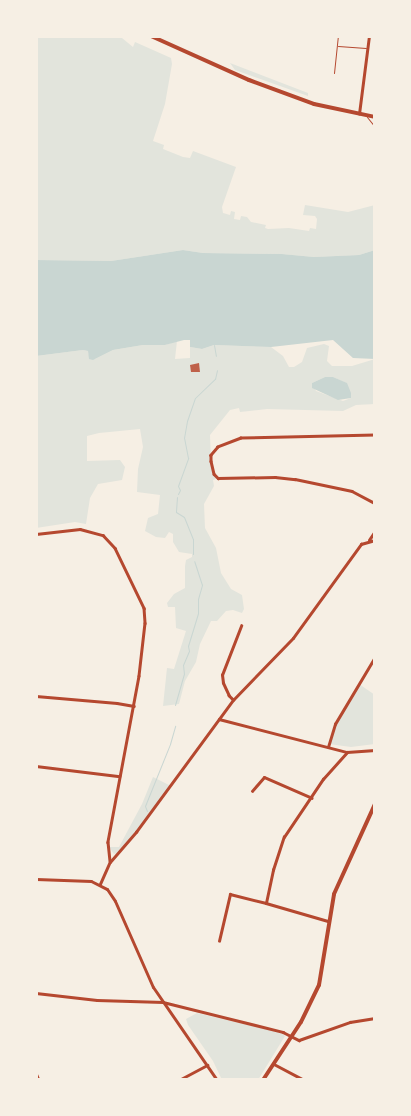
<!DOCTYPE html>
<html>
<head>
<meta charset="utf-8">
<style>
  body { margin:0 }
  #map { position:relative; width:411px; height:1116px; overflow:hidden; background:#f6efe4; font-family:"IBM Plex Sans",sans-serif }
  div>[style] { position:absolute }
  .green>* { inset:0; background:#e2e4dc }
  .water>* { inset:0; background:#c9d6d2 }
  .stream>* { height:1px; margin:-0.5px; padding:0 0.5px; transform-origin:0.5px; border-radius:0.5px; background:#c9d6d2 }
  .building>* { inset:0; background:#bf614a }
  .service>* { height:1px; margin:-0.5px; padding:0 0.5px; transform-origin:0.5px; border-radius:0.5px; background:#b5482f }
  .minor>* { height:2.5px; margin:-1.25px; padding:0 1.25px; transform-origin:1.25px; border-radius:1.25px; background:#b5482f }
  .tertiary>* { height:3px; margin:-1.5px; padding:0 1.5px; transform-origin:1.5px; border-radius:1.5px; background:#b5482f }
  .secondary>* { height:4px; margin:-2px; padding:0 2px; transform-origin:2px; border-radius:2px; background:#b5482f }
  span { translate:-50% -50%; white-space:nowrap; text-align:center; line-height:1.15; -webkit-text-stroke:5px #f6efe4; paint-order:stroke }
  .frame { position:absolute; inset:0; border:38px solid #f6efe4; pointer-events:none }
</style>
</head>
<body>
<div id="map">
  <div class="green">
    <div style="clip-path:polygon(36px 36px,123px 36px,122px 38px,133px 47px,135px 42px,171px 58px,172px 64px,165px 104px,153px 141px,164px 145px,163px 149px,183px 157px,190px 158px,193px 151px,236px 167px,222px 207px,223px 213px,230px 215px,231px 211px,235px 212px,234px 219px,240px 220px,241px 216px,247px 217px,251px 222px,266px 225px,265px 228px,268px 229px,289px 228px,309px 231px,310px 228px,316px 229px,317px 219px,315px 216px,303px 215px,305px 205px,348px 212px,375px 205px,375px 250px,359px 255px,314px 257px,282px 254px,203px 253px,183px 250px,111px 261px,36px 260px)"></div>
    <div style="clip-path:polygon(230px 63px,308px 93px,308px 96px,235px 70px)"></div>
    <div style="clip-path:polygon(evenodd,177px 341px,175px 359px,190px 358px,190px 347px,202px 349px,214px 345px,271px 347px,283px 356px,289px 367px,294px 367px,302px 362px,307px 348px,324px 344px,329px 346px,327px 361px,332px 366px,352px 366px,375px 359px,375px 404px,356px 405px,343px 411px,267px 409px,240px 412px,239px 408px,230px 410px,210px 435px,211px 461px,214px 474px,218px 478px,213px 480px,214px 486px,204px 504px,205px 528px,216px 548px,221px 573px,231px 589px,242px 595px,244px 609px,242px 613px,233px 610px,226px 611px,217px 621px,211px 621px,200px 644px,196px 662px,185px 681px,179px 704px,163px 706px,167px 668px,174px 669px,186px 631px,176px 628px,175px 607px,168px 607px,167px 603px,174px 594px,185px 588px,185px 566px,186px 560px,192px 557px,192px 554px,179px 552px,173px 542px,173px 534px,169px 532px,165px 538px,156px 537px,145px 531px,148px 518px,158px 514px,160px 495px,137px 492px,138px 469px,143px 447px,140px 429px,99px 433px,87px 436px,87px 461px,120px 460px,125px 467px,122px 480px,98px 484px,90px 498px,86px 524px,75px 522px,36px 528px,36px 356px,83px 350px,88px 351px,90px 359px,95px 359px,113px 350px,143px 345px,165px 345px,177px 341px,325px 377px,333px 377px,346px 383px,351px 398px,343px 401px,316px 391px,312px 383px,325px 377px)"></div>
    <div style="clip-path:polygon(359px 684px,375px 695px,375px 744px,351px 747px,329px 744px,335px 724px)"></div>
    <div style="clip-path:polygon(153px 777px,171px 786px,136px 832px,117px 853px,114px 854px,109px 847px,119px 847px,142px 804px)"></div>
    <div style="clip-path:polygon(197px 1013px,282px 1033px,285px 1036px,258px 1080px,222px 1080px,213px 1061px,188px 1025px,186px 1019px)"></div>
  </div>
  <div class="water">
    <div style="clip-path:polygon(183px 250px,203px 253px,282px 254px,314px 257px,359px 255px,375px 250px,375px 359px,353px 358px,333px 340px,271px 347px,214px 345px,202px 349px,190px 347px,190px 340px,184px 340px,165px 345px,143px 345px,113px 350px,93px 360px,89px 359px,88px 351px,83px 350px,36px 356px,36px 260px,111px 261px)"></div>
    <div style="clip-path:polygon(325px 377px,333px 377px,347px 383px,351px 393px,351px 398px,338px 400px,312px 388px,312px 383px)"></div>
  </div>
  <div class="stream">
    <div style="left:214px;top:345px;width:11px;rotate:80deg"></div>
    <div style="left:178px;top:494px;width:4px;rotate:-63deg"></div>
    <div style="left:180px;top:490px;width:4px;rotate:-117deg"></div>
    <div style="left:178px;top:486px;width:30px;rotate:-70deg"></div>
    <div style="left:188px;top:458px;width:20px;rotate:-101deg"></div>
    <div style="left:184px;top:438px;width:17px;rotate:-80deg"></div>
    <div style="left:187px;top:421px;width:24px;rotate:-71deg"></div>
    <div style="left:195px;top:398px;width:28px;rotate:-44deg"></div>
    <div style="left:215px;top:379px;width:9px;rotate:-77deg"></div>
    <div style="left:177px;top:497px;width:15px;rotate:94deg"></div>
    <div style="left:176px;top:512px;width:9px;rotate:32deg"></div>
    <div style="left:184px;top:517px;width:24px;rotate:68deg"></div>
    <div style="left:193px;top:539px;width:15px;rotate:90deg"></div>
    <div style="left:175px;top:705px;width:32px;rotate:-74deg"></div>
    <div style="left:184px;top:674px;width:9px;rotate:-96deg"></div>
    <div style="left:183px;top:665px;width:15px;rotate:-67deg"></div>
    <div style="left:189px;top:651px;width:5px;rotate:-101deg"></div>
    <div style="left:188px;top:646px;width:34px;rotate:-73deg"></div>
    <div style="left:198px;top:613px;width:14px;rotate:-90deg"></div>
    <div style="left:198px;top:599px;width:15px;rotate:-74deg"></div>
    <div style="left:202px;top:585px;width:25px;rotate:-108deg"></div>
    <div style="left:147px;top:811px;width:5px;rotate:-112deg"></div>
    <div style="left:145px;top:806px;width:67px;rotate:-68deg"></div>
    <div style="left:170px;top:744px;width:19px;rotate:-74deg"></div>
  </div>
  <div class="building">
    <div style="clip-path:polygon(199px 363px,200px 372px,191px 372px,190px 365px)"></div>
  </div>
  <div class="service">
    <div style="left:338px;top:46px;width:28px;rotate:4deg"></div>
    <div style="left:334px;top:73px;width:37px;rotate:-84deg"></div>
    <div style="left:367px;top:117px;width:13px;rotate:51deg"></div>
  </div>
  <div class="minor">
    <div style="left:359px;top:114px;width:79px;rotate:-82.7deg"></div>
    <div style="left:375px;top:435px;width:134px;rotate:178.7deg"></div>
    <div style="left:241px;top:438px;width:25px;rotate:159deg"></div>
    <div style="left:218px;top:447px;width:11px;rotate:131deg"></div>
    <div style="left:211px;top:455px;width:6px;rotate:90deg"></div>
    <div style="left:211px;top:461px;width:13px;rotate:77deg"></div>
    <div style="left:214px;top:474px;width:6px;rotate:45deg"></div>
    <div style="left:218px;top:478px;width:57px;rotate:-1deg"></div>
    <div style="left:275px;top:477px;width:20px;rotate:6deg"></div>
    <div style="left:295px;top:479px;width:58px;rotate:11.9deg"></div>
    <div style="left:352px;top:491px;width:26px;rotate:28deg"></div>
    <div style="left:36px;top:534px;width:44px;rotate:-6.5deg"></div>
    <div style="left:80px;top:529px;width:24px;rotate:15deg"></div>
    <div style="left:103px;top:535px;width:18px;rotate:47deg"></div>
    <div style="left:115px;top:548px;width:67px;rotate:64.2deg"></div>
    <div style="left:144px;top:608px;width:15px;rotate:86deg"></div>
    <div style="left:145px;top:623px;width:53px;rotate:96.5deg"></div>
    <div style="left:139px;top:676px;width:169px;rotate:100.6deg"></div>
    <div style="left:108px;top:842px;width:19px;rotate:84deg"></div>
    <div style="left:369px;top:540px;width:11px;rotate:-56deg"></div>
    <div style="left:36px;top:696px;width:81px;rotate:4.9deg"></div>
    <div style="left:117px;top:703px;width:17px;rotate:10deg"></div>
    <div style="left:233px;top:700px;width:6px;rotate:-135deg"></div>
    <div style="left:229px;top:696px;width:14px;rotate:-115deg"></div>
    <div style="left:223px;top:683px;width:8px;rotate:-97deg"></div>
    <div style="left:222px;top:675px;width:53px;rotate:-68.8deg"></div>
    <div style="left:219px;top:719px;width:132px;rotate:14.5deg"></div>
    <div style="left:347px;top:752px;width:28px;rotate:-4deg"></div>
    <div style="left:328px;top:747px;width:24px;rotate:-73deg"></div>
    <div style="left:335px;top:724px;width:78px;rotate:-59.2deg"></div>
    <div style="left:36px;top:766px;width:84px;rotate:6.9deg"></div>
    <div style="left:252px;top:791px;width:18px;rotate:-49deg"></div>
    <div style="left:264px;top:777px;width:52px;rotate:23.6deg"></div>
    <div style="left:100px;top:884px;width:24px;rotate:-66deg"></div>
    <div style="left:110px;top:862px;width:40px;rotate:-49deg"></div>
    <div style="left:136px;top:832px;width:164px;rotate:-53.7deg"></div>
    <div style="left:233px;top:700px;width:86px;rotate:-45.9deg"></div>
    <div style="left:293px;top:638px;width:116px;rotate:-54.1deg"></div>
    <div style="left:361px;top:544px;width:15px;rotate:-16deg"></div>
    <div style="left:266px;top:903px;width:65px;rotate:16.2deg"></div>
    <div style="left:219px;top:941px;width:48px;rotate:-76.8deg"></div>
    <div style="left:230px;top:894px;width:37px;rotate:14deg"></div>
    <div style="left:266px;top:903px;width:34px;rotate:-78deg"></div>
    <div style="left:273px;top:870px;width:35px;rotate:-72deg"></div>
    <div style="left:284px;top:837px;width:70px;rotate:-56.1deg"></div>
    <div style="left:323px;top:779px;width:36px;rotate:-48deg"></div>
    <div style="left:36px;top:993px;width:61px;rotate:6.5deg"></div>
    <div style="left:97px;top:1000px;width:66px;rotate:1.7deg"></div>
    <div style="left:163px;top:1002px;width:124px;rotate:14deg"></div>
    <div style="left:283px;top:1032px;width:18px;rotate:27deg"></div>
    <div style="left:299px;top:1040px;width:54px;rotate:-19.4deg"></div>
    <div style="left:350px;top:1022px;width:25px;rotate:-9deg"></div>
    <div style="left:274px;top:1064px;width:34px;rotate:28deg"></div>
    <div style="left:36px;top:1073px;width:8px;rotate:67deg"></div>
    <div style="left:179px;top:1080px;width:32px;rotate:-28deg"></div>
  </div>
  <div class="tertiary">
    <div style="left:36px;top:879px;width:55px;rotate:2.1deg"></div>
    <div style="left:91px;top:881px;width:18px;rotate:27deg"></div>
    <div style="left:107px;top:889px;width:14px;rotate:56deg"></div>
    <div style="left:115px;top:901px;width:94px;rotate:66.2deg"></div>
    <div style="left:153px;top:987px;width:113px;rotate:55.5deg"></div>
  </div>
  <div class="secondary">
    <div style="left:151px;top:36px;width:107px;rotate:24.2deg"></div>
    <div style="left:249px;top:80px;width:69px;rotate:20.3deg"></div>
    <div style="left:314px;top:104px;width:62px;rotate:12deg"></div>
    <div style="left:263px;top:1080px;width:69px;rotate:-56.8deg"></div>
    <div style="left:301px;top:1022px;width:41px;rotate:-64.1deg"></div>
    <div style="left:319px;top:985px;width:92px;rotate:-80.6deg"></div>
    <div style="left:334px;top:894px;width:99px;rotate:-65.5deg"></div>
  </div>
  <div class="frame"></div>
</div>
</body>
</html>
